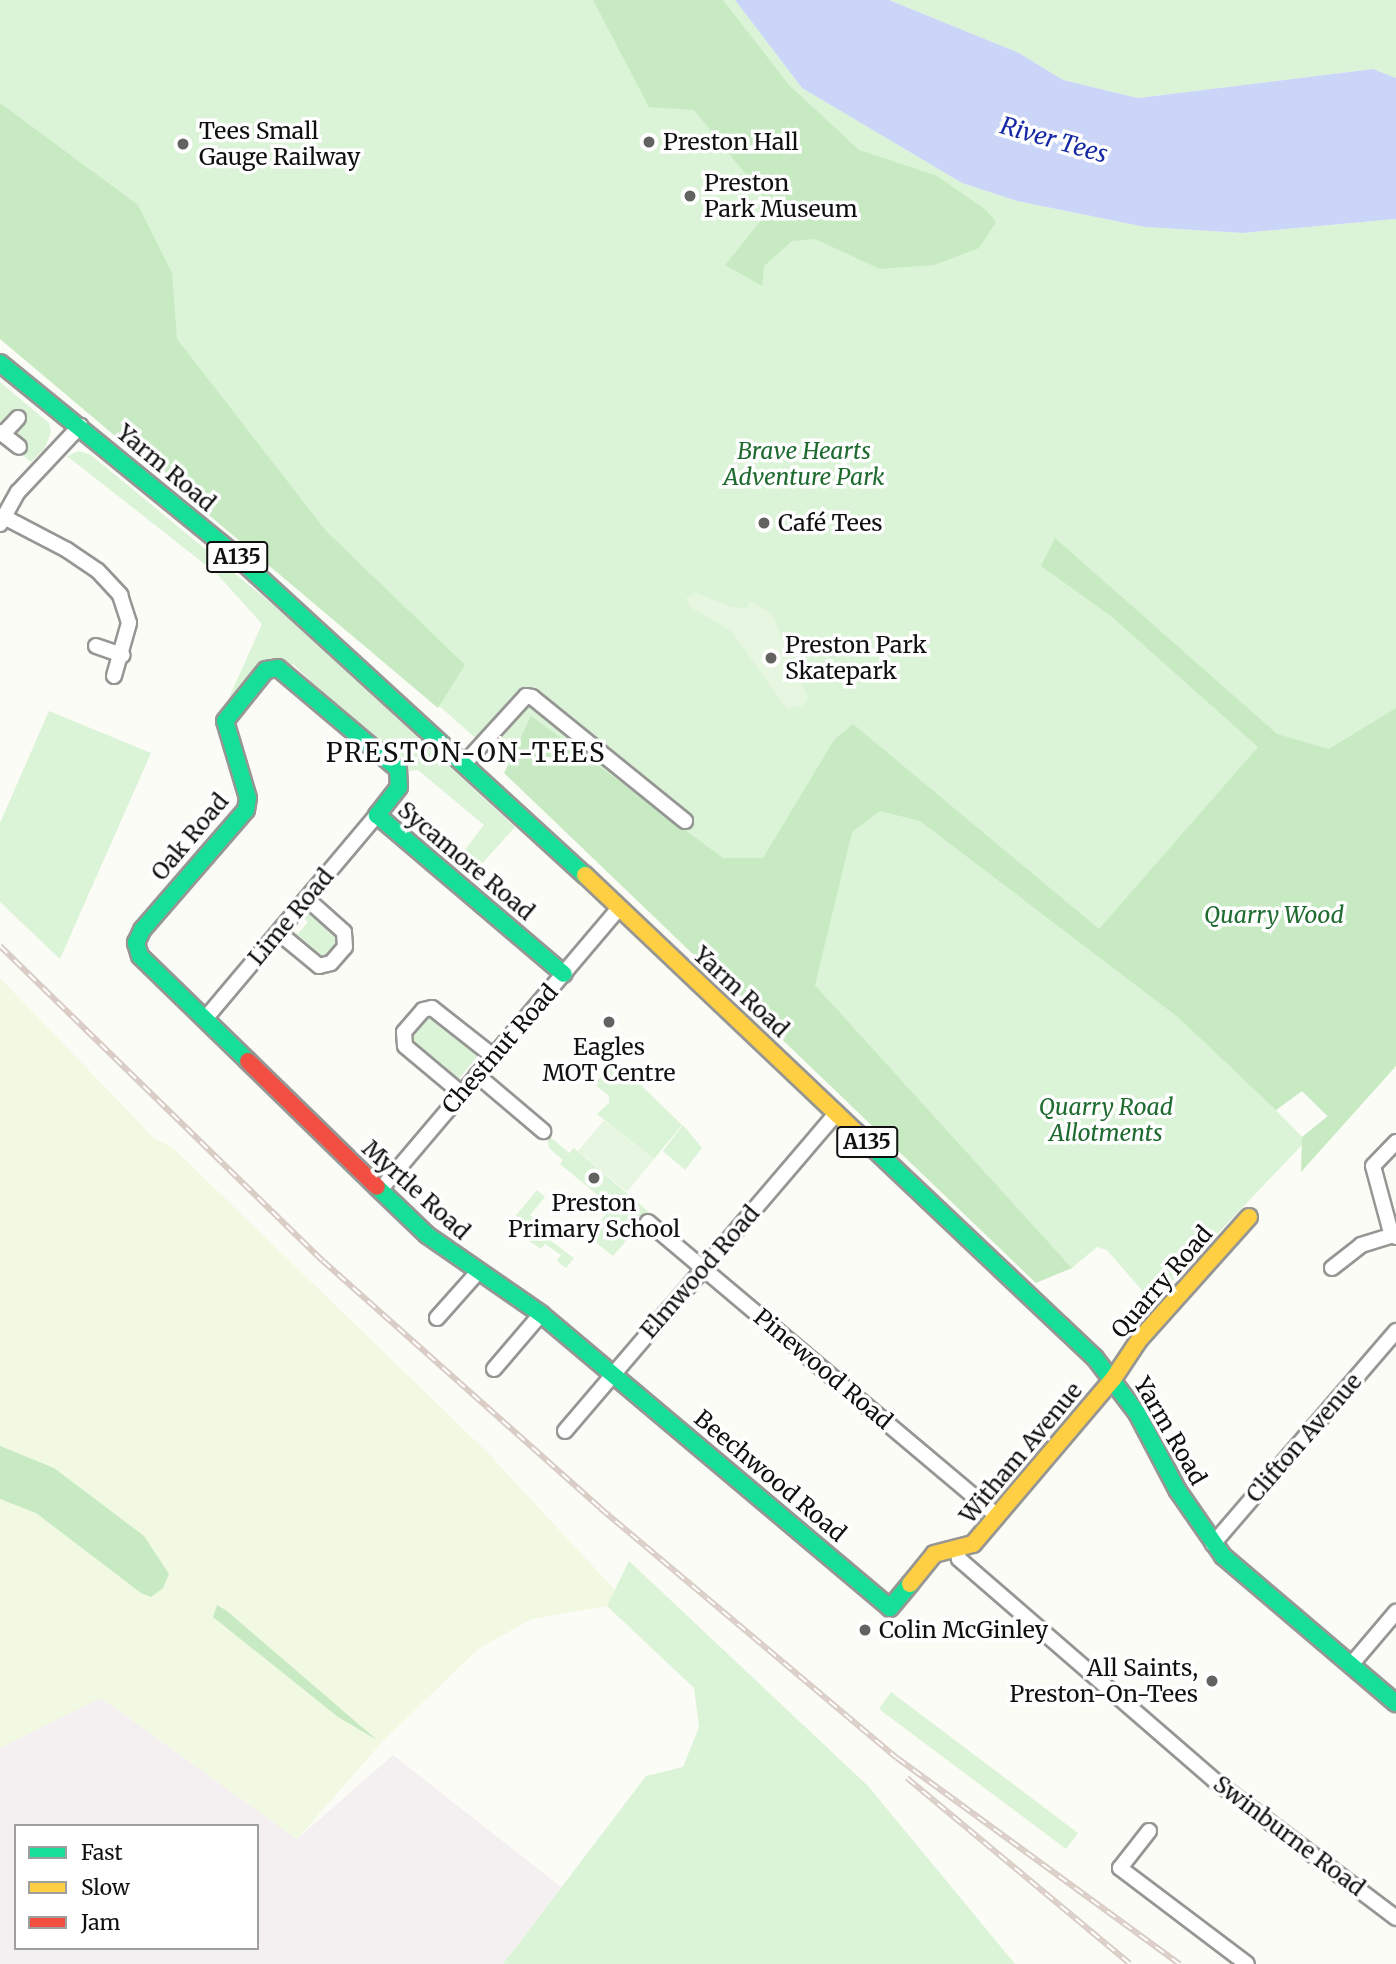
<!DOCTYPE html>
<html>
<head>
<meta charset="utf-8">
<style>
  body { margin:0 }
  #map { position:relative; width:1396px; height:1964px; overflow:hidden; background:#fbfcf6; font-family:Merriweather,serif }
  div>[style] { position:absolute }
  .industrial>* { inset:0; background:#f4eff0 }
  .farmland>* { inset:0; background:#f2f9e2 }
  .green>* { inset:0; background:#dbf3d6 }
  .forest>* { inset:0; background:#c7eac3 }
  .pitch>* { inset:0; background:#e7f6e0 }
  .water>* { inset:0; background:#cbd5f7 }
  .roads { filter:drop-shadow(2px 0 #969694) drop-shadow(-2px 0 #969694) drop-shadow(0 2px #969694) drop-shadow(0 -2px #969694) }
  .street>* { height:14px; margin:-7px; padding:0 7px; transform-origin:7px; border-radius:7px; background:#fefffe }
  .fast>* { height:16px; margin:-8px; padding:0 8px; transform-origin:8px; border-radius:8px; background:#16e098 }
  .slow>* { height:16px; margin:-8px; padding:0 8px; transform-origin:8px; border-radius:8px; background:#ffcf43 }
  .jam>* { height:16px; margin:-8px; padding:0 8px; transform-origin:8px; border-radius:8px; background:#f24e42 }
  .rail>* { height:6px; margin-top:-3px; transform-origin:0; background:repeating-linear-gradient(90deg,#fff 0 10px,#d9cdc5 0 20px); box-sizing:border-box; border-block:2px solid #d9cdc5 }
  .dots>* { width:19px; height:19px; translate:-50% -50%; box-sizing:border-box; border:4px solid #fff; border-radius:50% }
  span { translate:-50% -50%; white-space:nowrap; text-align:center; line-height:1.15; -webkit-text-stroke:7px #fff; paint-order:stroke }
  .shield-label span { padding:2px 5px; background:#fff; border:2px solid; border-radius:5px; -webkit-text-stroke-width:0 }
  .shield-label { font-size:21px; color:#101010; font-weight:700 }
  .poi-label { font-size:23px; color:#101010 }
  .left { translate:0 -50%; text-align:left }
  .right { translate:-100% -50%; text-align:right }
  .park-label { font-size:23px; color:#1e6a2f; font-style:italic }
  .street-label { font-size:23px; color:#101010 }
  .water-label { font-size:24px; color:#1629a5; font-style:italic }
  .quarter-label { font-size:26px; color:#101010; letter-spacing:2px }
  .legend { position:absolute; left:14px; top:1824px; width:245px; height:126px; box-sizing:border-box; background:#fff; border:2px solid #9f9f9f; margin:0; padding:9px 12px; list-style:none; font-size:21px; color:#101010 }
  .legend li { display:flex; align-items:center; gap:14px; height:35px }
  .legend b { width:35px; border:2px solid #9f9f9f }
</style>
</head>
<body>
<div id="map">
  <div class="industrial">
    <div style="clip-path:polygon(evenodd,101px 1698px,297px 1839px,393px 1755px,561px 1887px,503px 1964px,0 1964px,0 1748px,101px 1698px,16px 1826px,257px 1826px,257px 1948px,16px 1948px,16px 1826px)"></div>
  </div>
  <div class="farmland">
    <div style="clip-path:polygon(0 978px,155px 1139px,172px 1147px,487px 1452px,615px 1590px,607px 1606px,532px 1619px,478px 1649px,384px 1740px,297px 1839px,101px 1698px,0 1748px)"></div>
  </div>
  <div class="green">
    <div style="clip-path:polygon(0 0,735px 0,802px 88px,962px 183px,1017px 201px,1145px 227px,1243px 233px,1396px 219px,1396px 1052px,1331px 1120px,1302px 1091px,1276px 1110px,1302px 1137px,1302px 1145px,1152px 1302px,1107px 1250px,1097px 1247px,1072px 1268px,815px 985px,537px 792px,221px 514px,0 331px)"></div>
    <div style="clip-path:polygon(889px 0,1396px 0,1396px 78px,1373px 69px,1138px 98px,1063px 80px,1019px 53px)"></div>
    <div style="clip-path:polygon(0 382px,49px 423px,51px 432px,45px 448px,31px 462px,19px 452px,17px 429px,0 424px)"></div>
    <div style="clip-path:polygon(79px 451px,91px 455px,290px 619px,515px 827px,469px 878px,453px 865px,484px 825px,418px 770px,408px 771px,397px 755px,365px 727px,359px 728px,293px 664px,224px 709px,262px 624px,216px 573px,67px 456px)"></div>
    <div style="clip-path:polygon(49px 711px,151px 753px,60px 959px,0 902px,0 823px)"></div>
    <div style="clip-path:polygon(306px 908px,316px 911px,316px 918px,338px 935px,339px 944px,325px 958px,318px 957px,299px 937px,293px 940px,288px 932px,290px 928px,298px 934px,308px 922px,300px 915px)"></div>
    <div style="clip-path:polygon(427px 1013px,479px 1054px,457px 1081px,409px 1041px,408px 1035px)"></div>
    <div style="clip-path:polygon(616px 1061px,682px 1125px,654px 1159px,597px 1114px,609px 1103px,609px 1096px,594px 1084px)"></div>
    <div style="clip-path:polygon(683px 1125px,702px 1148px,685px 1170px,663px 1151px)"></div>
    <div style="clip-path:polygon(547px 1134px,569px 1153px,574px 1148px,650px 1213px,613px 1256px,588px 1236px,612px 1207px,560px 1164px,563px 1160px,549px 1148px)"></div>
    <div style="clip-path:polygon(537px 1190px,545px 1197px,530px 1215px,555px 1234px,551px 1241px,574px 1258px,566px 1268px,557px 1261px,561px 1255px,545px 1244px,541px 1249px,529px 1241px,533px 1234px,513px 1219px)"></div>
    <div style="clip-path:polygon(629px 1561px,868px 1786px,1015px 1964px,503px 1964px,646px 1776px,683px 1767px,699px 1727px,694px 1688px,607px 1606px)"></div>
    <div style="clip-path:polygon(891px 1692px,1078px 1833px,1066px 1849px,879px 1709px)"></div>
  </div>
  <div class="forest">
    <div style="clip-path:polygon(593px 0,723px 0,789px 85px,859px 150px,937px 176px,986px 210px,996px 222px,979px 248px,934px 265px,880px 269px,815px 239px,792px 241px,764px 266px,762px 286px,725px 265px,772px 207px,694px 110px,649px 107px)"></div>
    <div style="clip-path:polygon(0 103px,138px 205px,172px 273px,177px 339px,326px 531px,465px 665px,438px 708px,0 339px)"></div>
    <div style="clip-path:polygon(1055px 538px,1277px 734px,1329px 749px,1396px 708px,1396px 1066px,1301px 1172px,1302px 1137px,1328px 1116px,1302px 1091px,1276px 1110px,1179px 1018px,920px 821px,880px 811px,852px 832px,815px 985px,1072px 1268px,1036px 1283px,504px 773px,531px 716px,723px 858px,763px 858px,834px 740px,853px 724px,1099px 929px,1258px 747px,1111px 616px,1041px 566px)"></div>
    <div style="clip-path:polygon(0 1446px,54px 1468px,144px 1536px,169px 1574px,163px 1588px,151px 1597px,141px 1593px,36px 1513px,0 1499px)"></div>
    <div style="clip-path:polygon(217px 1605px,227px 1611px,377px 1740px,338px 1717px,213px 1617px)"></div>
  </div>
  <div class="pitch">
    <div style="clip-path:polygon(694px 592px,732px 607px,747px 608px,750px 601px,772px 614px,808px 698px,802px 706px,787px 709px,731px 631px,690px 607px,686px 599px)"></div>
    <div style="clip-path:polygon(604px 1120px,654px 1159px,627px 1192px,578px 1151px)"></div>
  </div>
  <div class="water">
    <div style="clip-path:polygon(735px 0,889px 0,1019px 53px,1063px 80px,1138px 98px,1373px 69px,1396px 78px,1396px 219px,1243px 233px,1145px 227px,1017px 201px,962px 183px,802px 88px)"></div>
  </div>
  <div class="roads">
    <div class="street">
      <div style="left:0;top:432px;width:24px;rotate:38deg"></div>
      <div style="left:3px;top:434px;width:22px;rotate:-47deg"></div>
      <div style="left:4px;top:517px;width:71px;rotate:27.6deg"></div>
      <div style="left:67px;top:550px;width:37px;rotate:34deg"></div>
      <div style="left:98px;top:571px;width:33px;rotate:47deg"></div>
      <div style="left:120px;top:595px;width:29px;rotate:72deg"></div>
      <div style="left:129px;top:623px;width:55px;rotate:105.8deg"></div>
      <div style="left:0;top:524px;width:37px;rotate:-61deg"></div>
      <div style="left:18px;top:492px;width:91px;rotate:-46.8deg"></div>
      <div style="left:96px;top:646px;width:28px;rotate:19deg"></div>
      <div style="left:464px;top:764px;width:92px;rotate:-47.6deg"></div>
      <div style="left:526px;top:696px;width:6px;rotate:9deg"></div>
      <div style="left:532px;top:697px;width:197px;rotate:39deg"></div>
      <div style="left:279px;top:933px;width:52px;rotate:39.5deg"></div>
      <div style="left:319px;top:966px;width:12px;rotate:-14deg"></div>
      <div style="left:331px;top:963px;width:21px;rotate:-49deg"></div>
      <div style="left:345px;top:947px;width:15px;rotate:-94deg"></div>
      <div style="left:344px;top:932px;width:50px;rotate:-138.3deg"></div>
      <div style="left:205px;top:1019px;width:267px;rotate:-49.9deg"></div>
      <div style="left:477px;top:1075px;width:87px;rotate:40.3deg"></div>
      <div style="left:461px;top:1093px;width:73px;rotate:-140deg"></div>
      <div style="left:405px;top:1046px;width:14px;rotate:-94deg"></div>
      <div style="left:404px;top:1032px;width:29px;rotate:-49deg"></div>
      <div style="left:423px;top:1010px;width:9px;rotate:-13deg"></div>
      <div style="left:432px;top:1008px;width:78px;rotate:38.2deg"></div>
      <div style="left:1396px;top:1142px;width:33px;rotate:134deg"></div>
      <div style="left:1373px;top:1166px;width:65px;rotate:74.9deg"></div>
      <div style="left:1390px;top:1229px;width:10px;rotate:53deg"></div>
      <div style="left:380px;top:1190px;width:370px;rotate:-49.7deg"></div>
      <div style="left:648px;top:1222px;width:456px;rotate:40.1deg"></div>
      <div style="left:1332px;top:1268px;width:37px;rotate:-38deg"></div>
      <div style="left:1361px;top:1245px;width:34px;rotate:-17deg"></div>
      <div style="left:437px;top:1318px;width:62px;rotate:-48.3deg"></div>
      <div style="left:494px;top:1369px;width:72px;rotate:-49.5deg"></div>
      <div style="left:565px;top:1431px;width:418px;rotate:-49.5deg"></div>
      <div style="left:1213px;top:1544px;width:281px;rotate:-49.3deg"></div>
      <div style="left:957px;top:1549px;width:10px;rotate:79deg"></div>
      <div style="left:959px;top:1559px;width:339px;rotate:40.9deg"></div>
      <div style="left:1215px;top:1781px;width:227px;rotate:37.1deg"></div>
      <div style="left:1351px;top:1665px;width:70px;rotate:-49.7deg"></div>
      <div style="left:1149px;top:1831px;width:47px;rotate:128.1deg"></div>
      <div style="left:1120px;top:1868px;width:159px;rotate:37.1deg"></div>
    </div>
    <div class="fast">
      <div style="left:0;top:363px;width:301px;rotate:39.2deg"></div>
      <div style="left:233px;top:553px;width:477px;rotate:42.5deg"></div>
      <div style="left:248px;top:1061px;width:151px;rotate:-135.8deg"></div>
      <div style="left:140px;top:956px;width:14px;rotate:-107deg"></div>
      <div style="left:136px;top:943px;width:14px;rotate:-65deg"></div>
      <div style="left:142px;top:930px;width:159px;rotate:-49.1deg"></div>
      <div style="left:246px;top:810px;width:12px;rotate:-81deg"></div>
      <div style="left:248px;top:798px;width:80px;rotate:-106.6deg"></div>
      <div style="left:225px;top:721px;width:65px;rotate:-51.2deg"></div>
      <div style="left:266px;top:670px;width:12px;rotate:-9deg"></div>
      <div style="left:278px;top:668px;width:157px;rotate:40.1deg"></div>
      <div style="left:398px;top:769px;width:18px;rotate:87deg"></div>
      <div style="left:399px;top:787px;width:36px;rotate:128deg"></div>
      <div style="left:377px;top:815px;width:245px;rotate:40.4deg"></div>
      <div style="left:856px;top:1132px;width:329px;rotate:43.4deg"></div>
      <div style="left:1095px;top:1358px;width:69px;rotate:52.6deg"></div>
      <div style="left:1137px;top:1413px;width:88px;rotate:62.3deg"></div>
      <div style="left:1178px;top:1491px;width:79px;rotate:55.3deg"></div>
      <div style="left:1223px;top:1556px;width:227px;rotate:40.4deg"></div>
      <div style="left:377px;top:1187px;width:69px;rotate:43.8deg"></div>
      <div style="left:427px;top:1235px;width:139px;rotate:34.7deg"></div>
      <div style="left:541px;top:1314px;width:456px;rotate:40.1deg"></div>
      <div style="left:890px;top:1608px;width:31px;rotate:-50deg"></div>
    </div>
    <div class="slow">
      <div style="left:585px;top:875px;width:373px;rotate:43.5deg"></div>
      <div style="left:910px;top:1584px;width:38px;rotate:-51deg"></div>
      <div style="left:934px;top:1554px;width:40px;rotate:-14.4deg"></div>
      <div style="left:973px;top:1544px;width:216px;rotate:-49.7deg"></div>
      <div style="left:1113px;top:1379px;width:47px;rotate:-56.3deg"></div>
      <div style="left:1139px;top:1340px;width:165px;rotate:-48.2deg"></div>
    </div>
    <div class="jam">
      <div style="left:248px;top:1061px;width:180px;rotate:44.3deg"></div>
    </div>
  </div>
  <div class="rail">
    <div style="left:0;top:946px;width:451px;rotate:44.3deg"></div>
    <div style="left:323px;top:1261px;width:371px;rotate:41.7deg"></div>
    <div style="left:600px;top:1508px;width:388px;rotate:40.1deg"></div>
    <div style="left:897px;top:1758px;width:350px;rotate:36.1deg"></div>
    <div style="left:907px;top:1778px;width:290px;rotate:39.8deg"></div>
  </div>
  <div class="dots">
    <div style="left:649px;top:142px;background:#626360"></div>
    <div style="left:183px;top:144px;background:#626360"></div>
    <div style="left:690px;top:196px;background:#626360"></div>
    <div style="left:764px;top:523px;background:#626360"></div>
    <div style="left:771px;top:658px;background:#626360"></div>
    <div style="left:609px;top:1022px;background:#626360"></div>
    <div style="left:594px;top:1178px;background:#626360"></div>
    <div style="left:865px;top:1630px;background:#626360"></div>
    <div style="left:1212px;top:1681px;background:#626360"></div>
  </div>
  <div class="shield-label">
    <span style="left:237px;top:557px">A135</span>
    <span style="left:867px;top:1142px">A135</span>
  </div>
  <div class="poi-label">
    <span class="left" style="left:199px;top:144px">Tees Small<br>Gauge Railway</span>
    <span class="left" style="left:663px;top:142px">Preston Hall</span>
    <span class="left" style="left:704px;top:196px">Preston<br>Park Museum</span>
    <span class="left" style="left:778px;top:523px">Café Tees</span>
    <span class="left" style="left:785px;top:658px">Preston Park<br>Skatepark</span>
    <span style="left:609px;top:1060px">Eagles<br>MOT Centre</span>
    <span style="left:594px;top:1216px">Preston<br>Primary School</span>
    <span class="left" style="left:879px;top:1630px">Colin McGinley</span>
    <span class="right" style="left:1198px;top:1681px">All Saints,<br>Preston-On-Tees</span>
  </div>
  <div class="park-label">
    <span style="left:804px;top:464px">Brave Hearts<br>Adventure Park</span>
    <span style="left:1274px;top:915px">Quarry Wood</span>
    <span style="left:1106px;top:1120px">Quarry Road<br>Allotments</span>
  </div>
  <div class="street-label">
    <span style="left:166px;top:468px;rotate:40deg">Yarm Road</span>
    <span style="left:190px;top:837px;rotate:-50deg">Oak Road</span>
    <span style="left:466px;top:861px;rotate:40deg">Sycamore Road</span>
    <span style="left:291px;top:917px;rotate:-50deg">Lime Road</span>
    <span style="left:741px;top:992px;rotate:43deg">Yarm Road</span>
    <span style="left:500px;top:1049px;rotate:-49deg">Chestnut Road</span>
    <span style="left:416px;top:1190px;rotate:42deg">Myrtle Road</span>
    <span style="left:700px;top:1272px;rotate:-49deg">Elmwood Road</span>
    <span style="left:1162px;top:1282px;rotate:-49deg">Quarry Road</span>
    <span style="left:823px;top:1369px;rotate:40deg">Pinewood Road</span>
    <span style="left:1170px;top:1431px;rotate:60deg">Yarm Road</span>
    <span style="left:1304px;top:1438px;rotate:-49deg">Clifton Avenue</span>
    <span style="left:1021px;top:1453px;rotate:-50deg">Witham Avenue</span>
    <span style="left:770px;top:1476px;rotate:40deg">Beechwood Road</span>
    <span style="left:1289px;top:1836px;rotate:37deg">Swinburne Road</span>
  </div>
  <div class="water-label">
    <span style="left:1054px;top:140px;rotate:16deg">River Tees</span>
  </div>
  <div class="quarter-label">
    <span style="left:466px;top:753px">PRESTON-ON-TEES</span>
  </div>
  <ul class="legend">
  <li><b style="height:9px;background:#16e098"></b>Fast</li>
  <li><b style="height:9px;background:#ffcf43"></b>Slow</li>
  <li><b style="height:9px;background:#f24e42"></b>Jam</li>
  </ul>
</div>
</body>
</html>
